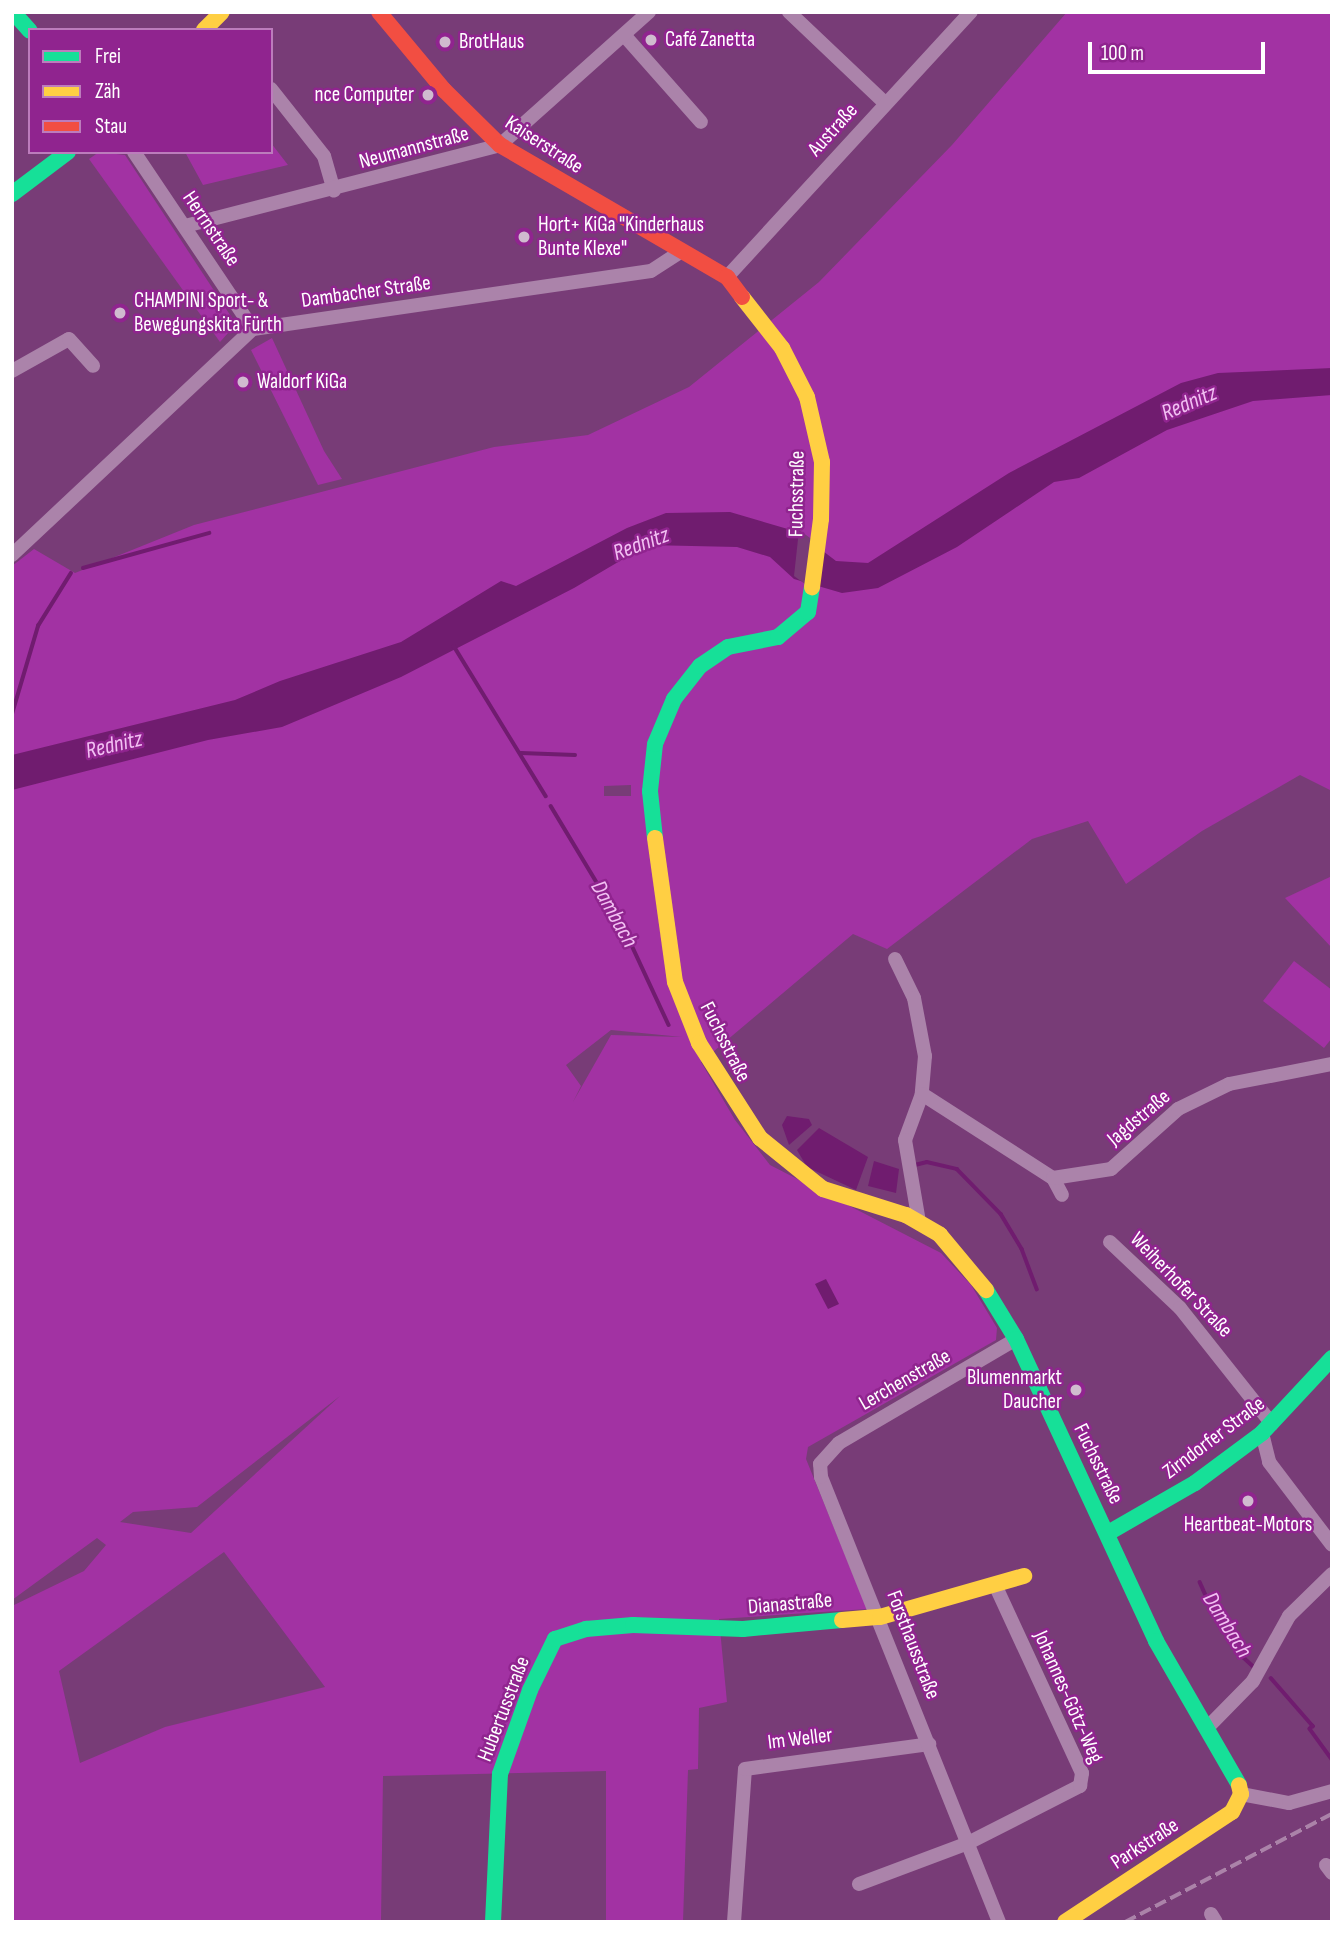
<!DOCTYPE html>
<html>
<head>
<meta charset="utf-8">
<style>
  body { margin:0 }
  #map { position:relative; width:1344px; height:1934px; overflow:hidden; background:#783c77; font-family:"Sofia Sans Condensed",sans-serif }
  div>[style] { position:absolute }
  .green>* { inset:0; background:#a232a3 }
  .water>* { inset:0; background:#701c6f }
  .pier>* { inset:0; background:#783c77 }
  .stream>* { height:3.5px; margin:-1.75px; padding:0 1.75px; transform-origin:1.75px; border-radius:1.75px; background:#701c6f }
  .street>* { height:14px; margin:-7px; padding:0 7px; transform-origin:7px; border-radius:7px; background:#ab83aa }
  .fast>* { height:16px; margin:-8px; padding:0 8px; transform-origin:8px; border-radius:8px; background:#16e098 }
  .slow>* { height:16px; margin:-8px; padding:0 8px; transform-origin:8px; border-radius:8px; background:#ffcf43 }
  .jam>* { height:16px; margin:-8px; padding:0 8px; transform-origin:8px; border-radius:8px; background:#f24e42 }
  .rail>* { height:3.5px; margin-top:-1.75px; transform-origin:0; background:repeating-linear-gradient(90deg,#ab83a9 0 12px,transparent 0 17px) }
  .dots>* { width:19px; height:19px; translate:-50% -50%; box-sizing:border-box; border:4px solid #90248f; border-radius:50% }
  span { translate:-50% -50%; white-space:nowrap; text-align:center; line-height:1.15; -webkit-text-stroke:5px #90248f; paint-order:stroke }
  .poi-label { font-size:21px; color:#fff }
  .left { translate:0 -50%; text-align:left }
  .right { translate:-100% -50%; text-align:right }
  .street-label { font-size:21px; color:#fff }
  .water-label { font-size:23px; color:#f2c1f3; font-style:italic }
  .frame { position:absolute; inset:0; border:14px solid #fff; pointer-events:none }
  .legend { position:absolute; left:28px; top:28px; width:245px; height:126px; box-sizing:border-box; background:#90248f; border:2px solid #bc7cbc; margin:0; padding:9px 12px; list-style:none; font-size:21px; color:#fff }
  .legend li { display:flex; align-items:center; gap:14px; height:35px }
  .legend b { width:35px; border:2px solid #bc7cbc }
  .scale { position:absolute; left:1088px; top:42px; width:177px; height:32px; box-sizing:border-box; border:4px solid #fff; border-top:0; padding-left:9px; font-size:21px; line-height:24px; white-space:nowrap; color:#fff; -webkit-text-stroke:5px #90248f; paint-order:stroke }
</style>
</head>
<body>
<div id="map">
  <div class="green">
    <div style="clip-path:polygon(evenodd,1067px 12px,1332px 12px,1332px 791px,1300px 775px,1202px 831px,1126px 884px,1088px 821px,1032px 839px,887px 949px,853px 934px,701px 1062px,735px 1120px,770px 1165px,941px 1253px,971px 1285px,997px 1328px,996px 1340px,808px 1447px,806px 1459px,867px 1609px,719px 1619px,727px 1702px,699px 1708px,698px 1769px,688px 1770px,683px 1922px,606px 1922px,606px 1771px,383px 1776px,381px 1922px,12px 1922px,12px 1606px,84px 1571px,106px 1545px,97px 1538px,12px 1600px,12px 566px,34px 549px,75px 573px,194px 525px,494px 447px,588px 435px,689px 387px,819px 282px,952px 145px,1067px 12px,631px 785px,631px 796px,604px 796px,604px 786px,631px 785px,1067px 12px,611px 1030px,682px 1037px,611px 1035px,573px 1102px,581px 1086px,566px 1065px,611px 1030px,1067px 12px,340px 1396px,191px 1533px,120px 1522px,133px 1512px,197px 1507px,340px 1396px,1067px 12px,224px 1552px,325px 1687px,165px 1727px,80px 1763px,59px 1671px,224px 1552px)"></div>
    <div style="clip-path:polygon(271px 143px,288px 165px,203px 185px,185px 152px,271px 152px)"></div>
    <div style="clip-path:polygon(99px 152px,125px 155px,236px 324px,220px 342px,89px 159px)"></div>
    <div style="clip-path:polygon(272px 338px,324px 451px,342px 479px,318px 485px,251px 350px)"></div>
    <div style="clip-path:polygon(1332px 876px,1332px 948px,1285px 898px)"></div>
    <div style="clip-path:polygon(1294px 961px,1332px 990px,1332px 1038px,1324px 1048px,1263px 1001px)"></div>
  </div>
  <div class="water">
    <div style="clip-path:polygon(1332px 368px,1332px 395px,1253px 401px,1167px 430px,1079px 478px,1054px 482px,957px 547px,878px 588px,842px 593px,794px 579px,770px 557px,737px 547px,647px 545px,574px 588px,401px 677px,282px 727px,208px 740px,12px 790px,12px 755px,235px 700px,280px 681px,401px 642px,501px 581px,516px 586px,627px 528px,666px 513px,730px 512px,798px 532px,836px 561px,868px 563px,1009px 473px,1181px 383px,1218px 373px)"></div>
    <div style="clip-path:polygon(787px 1116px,809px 1119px,812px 1125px,789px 1145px,782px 1125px)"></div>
    <div style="clip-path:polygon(819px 1128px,868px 1157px,856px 1190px,807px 1167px,797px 1150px)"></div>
    <div style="clip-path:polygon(874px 1161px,899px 1169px,896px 1193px,868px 1186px)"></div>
    <div style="clip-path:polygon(826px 1279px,839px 1304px,828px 1309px,815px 1284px)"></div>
  </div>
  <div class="pier">
    <div style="clip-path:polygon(799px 530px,824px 548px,809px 587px,794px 576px)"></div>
  </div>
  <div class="stream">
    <div style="left:83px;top:568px;width:131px;rotate:-15.5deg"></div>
    <div style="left:454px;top:646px;width:176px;rotate:58.5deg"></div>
    <div style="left:12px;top:714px;width:92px;rotate:-73.5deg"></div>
    <div style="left:38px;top:626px;width:62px;rotate:-58.1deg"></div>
    <div style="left:521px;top:753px;width:54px;rotate:2.1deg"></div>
    <div style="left:551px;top:806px;width:140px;rotate:59deg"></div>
    <div style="left:623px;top:926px;width:109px;rotate:65.1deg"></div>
    <div style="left:915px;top:1165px;width:12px;rotate:-14deg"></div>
    <div style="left:927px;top:1162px;width:31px;rotate:13deg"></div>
    <div style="left:957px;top:1169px;width:63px;rotate:45.6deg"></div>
    <div style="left:1001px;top:1214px;width:41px;rotate:59deg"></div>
    <div style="left:1022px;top:1249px;width:43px;rotate:69.4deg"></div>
    <div style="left:1200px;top:1582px;width:34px;rotate:66deg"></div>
    <div style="left:1214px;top:1613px;width:49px;rotate:57.6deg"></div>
    <div style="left:1240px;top:1654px;width:19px;rotate:43deg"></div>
    <div style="left:1271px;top:1678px;width:64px;rotate:48.8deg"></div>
    <div style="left:1313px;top:1726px;width:4px;rotate:135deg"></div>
    <div style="left:1310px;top:1729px;width:37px;rotate:54deg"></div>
  </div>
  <div class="street">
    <div style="left:789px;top:12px;width:132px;rotate:43.5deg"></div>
    <div style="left:624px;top:35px;width:116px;rotate:48.5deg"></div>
    <div style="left:271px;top:89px;width:85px;rotate:51.7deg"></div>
    <div style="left:324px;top:156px;width:36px;rotate:74deg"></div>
    <div style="left:134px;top:152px;width:213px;rotate:56.1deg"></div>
    <div style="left:185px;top:226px;width:325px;rotate:-14.4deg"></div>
    <div style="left:500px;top:145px;width:200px;rotate:-41.8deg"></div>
    <div style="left:727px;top:277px;width:360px;rotate:-47.4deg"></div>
    <div style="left:12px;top:371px;width:65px;rotate:-29.3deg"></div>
    <div style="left:69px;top:339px;width:36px;rotate:48deg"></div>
    <div style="left:12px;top:555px;width:330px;rotate:-43.2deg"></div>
    <div style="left:253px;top:329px;width:402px;rotate:-8.3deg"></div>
    <div style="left:651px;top:271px;width:37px;rotate:-33deg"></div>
    <div style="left:895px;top:959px;width:43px;rotate:64deg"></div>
    <div style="left:914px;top:998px;width:59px;rotate:79.3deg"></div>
    <div style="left:925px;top:1056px;width:38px;rotate:95deg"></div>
    <div style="left:922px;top:1094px;width:49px;rotate:110.3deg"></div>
    <div style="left:905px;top:1140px;width:83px;rotate:80.3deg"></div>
    <div style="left:922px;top:1094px;width:156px;rotate:32.7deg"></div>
    <div style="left:1053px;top:1178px;width:19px;rotate:62deg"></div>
    <div style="left:1053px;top:1178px;width:59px;rotate:-8.8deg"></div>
    <div style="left:1111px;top:1169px;width:90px;rotate:-41.8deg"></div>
    <div style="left:1178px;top:1109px;width:57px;rotate:-26.1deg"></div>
    <div style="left:1229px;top:1084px;width:105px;rotate:-11deg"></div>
    <div style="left:1110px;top:1242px;width:96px;rotate:43.3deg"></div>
    <div style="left:1180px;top:1308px;width:148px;rotate:51.6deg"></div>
    <div style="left:1262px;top:1433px;width:30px;rotate:76deg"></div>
    <div style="left:1269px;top:1462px;width:104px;rotate:52.8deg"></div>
    <div style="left:1208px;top:1727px;width:64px;rotate:-45.6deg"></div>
    <div style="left:1253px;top:1681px;width:74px;rotate:-61deg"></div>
    <div style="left:1289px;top:1616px;width:60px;rotate:-44.3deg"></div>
    <div style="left:1241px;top:1794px;width:49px;rotate:10.6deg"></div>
    <div style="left:1289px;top:1803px;width:45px;rotate:-15.6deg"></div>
    <div style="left:1326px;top:1865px;width:10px;rotate:53deg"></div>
    <div style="left:859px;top:1884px;width:116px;rotate:-20.6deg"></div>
    <div style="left:968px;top:1843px;width:126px;rotate:-27deg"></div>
    <div style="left:1080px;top:1786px;width:13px;rotate:-81deg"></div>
    <div style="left:1082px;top:1773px;width:205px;rotate:-114.8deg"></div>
    <div style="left:1211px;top:1914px;width:9px;rotate:58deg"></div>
    <div style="left:734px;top:1922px;width:153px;rotate:-85.9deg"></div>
    <div style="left:745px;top:1769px;width:186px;rotate:-7.7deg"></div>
    <div style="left:999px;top:1922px;width:479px;rotate:-111.8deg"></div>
    <div style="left:821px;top:1477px;width:13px;rotate:-94deg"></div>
    <div style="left:820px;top:1464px;width:28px;rotate:-48deg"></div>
    <div style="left:839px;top:1443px;width:205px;rotate:-30.4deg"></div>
  </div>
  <div class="fast">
    <div style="left:13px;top:12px;width:25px;rotate:48deg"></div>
    <div style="left:12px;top:194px;width:70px;rotate:-36.9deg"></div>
    <div style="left:655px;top:838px;width:47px;rotate:-96.1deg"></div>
    <div style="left:650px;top:791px;width:47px;rotate:-83.9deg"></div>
    <div style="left:655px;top:744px;width:49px;rotate:-67.1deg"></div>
    <div style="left:674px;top:699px;width:42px;rotate:-51.8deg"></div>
    <div style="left:700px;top:666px;width:34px;rotate:-34deg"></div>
    <div style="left:728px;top:647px;width:51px;rotate:-11.3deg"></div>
    <div style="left:778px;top:637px;width:39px;rotate:-40deg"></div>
    <div style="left:808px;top:612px;width:25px;rotate:-81deg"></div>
    <div style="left:986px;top:1290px;width:57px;rotate:58.5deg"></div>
    <div style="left:1016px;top:1339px;width:333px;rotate:65.1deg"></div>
    <div style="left:1156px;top:1641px;width:166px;rotate:60deg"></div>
    <div style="left:1108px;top:1533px;width:100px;rotate:-29.9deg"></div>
    <div style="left:1195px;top:1483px;width:84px;rotate:-36.7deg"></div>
    <div style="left:1262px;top:1433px;width:103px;rotate:-47deg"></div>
    <div style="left:493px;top:1922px;width:148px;rotate:-87.3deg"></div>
    <div style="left:500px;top:1774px;width:89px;rotate:-70.3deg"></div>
    <div style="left:530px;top:1690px;width:57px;rotate:-63.9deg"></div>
    <div style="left:555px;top:1639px;width:33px;rotate:-18deg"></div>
    <div style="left:586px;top:1629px;width:47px;rotate:-4.9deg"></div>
    <div style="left:633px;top:1625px;width:110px;rotate:2.1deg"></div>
    <div style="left:743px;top:1629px;width:99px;rotate:-5.2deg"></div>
  </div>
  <div class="slow">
    <div style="left:204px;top:30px;width:25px;rotate:-45deg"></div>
    <div style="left:742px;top:297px;width:65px;rotate:51.9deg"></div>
    <div style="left:782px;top:348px;width:55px;rotate:63deg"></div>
    <div style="left:807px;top:397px;width:67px;rotate:77deg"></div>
    <div style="left:822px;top:462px;width:57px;rotate:91deg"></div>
    <div style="left:821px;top:519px;width:69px;rotate:97.5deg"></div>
    <div style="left:655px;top:838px;width:145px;rotate:82.1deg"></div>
    <div style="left:675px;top:982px;width:66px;rotate:68.5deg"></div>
    <div style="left:699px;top:1043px;width:113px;rotate:57.3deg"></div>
    <div style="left:760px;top:1138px;width:81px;rotate:39deg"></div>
    <div style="left:823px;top:1189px;width:87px;rotate:17.4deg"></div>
    <div style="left:906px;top:1215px;width:39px;rotate:30deg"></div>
    <div style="left:940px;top:1235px;width:72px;rotate:50.1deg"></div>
    <div style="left:842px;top:1620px;width:38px;rotate:-5deg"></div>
    <div style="left:880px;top:1617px;width:150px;rotate:-15.9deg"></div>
    <div style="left:1065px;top:1922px;width:200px;rotate:-33.4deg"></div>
    <div style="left:1232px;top:1812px;width:20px;rotate:-63deg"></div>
    <div style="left:1241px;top:1794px;width:9px;rotate:-103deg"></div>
  </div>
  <div class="jam">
    <div style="left:379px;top:12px;width:102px;rotate:50.2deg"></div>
    <div style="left:444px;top:90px;width:78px;rotate:44.5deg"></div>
    <div style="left:500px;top:145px;width:263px;rotate:30.2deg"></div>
    <div style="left:727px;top:277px;width:25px;rotate:53deg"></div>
  </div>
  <div class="rail">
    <div style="left:1125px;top:1922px;width:233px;rotate:-27.6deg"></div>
  </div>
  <div class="dots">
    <div style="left:651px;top:40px;background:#d0bbcf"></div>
    <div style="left:445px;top:42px;background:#d0bbcf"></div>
    <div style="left:428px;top:95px;background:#d0bbcf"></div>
    <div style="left:524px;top:237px;background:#d0bbcf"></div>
    <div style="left:120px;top:313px;background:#d0bbcf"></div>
    <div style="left:243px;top:382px;background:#d0bbcf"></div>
    <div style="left:1076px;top:1390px;background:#d0bbcf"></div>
    <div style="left:1248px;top:1501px;background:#d0bbcf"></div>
  </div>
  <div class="poi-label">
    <span class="left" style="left:665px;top:40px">Café Zanetta</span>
    <span class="left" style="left:459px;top:42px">BrotHaus</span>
    <span class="right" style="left:414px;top:95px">nce Computer</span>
    <span class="left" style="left:538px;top:237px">Hort+ KiGa "Kinderhaus<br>Bunte Klexe"</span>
    <span class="left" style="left:134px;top:313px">CHAMPINI Sport- &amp;<br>Bewegungskita Fürth</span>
    <span class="left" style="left:257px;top:382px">Waldorf KiGa</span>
    <span class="right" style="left:1062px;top:1390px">Blumenmarkt<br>Daucher</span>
    <span style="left:1248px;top:1525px">Heartbeat-Motors</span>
  </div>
  <div class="street-label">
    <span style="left:833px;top:130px;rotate:-48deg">Austraße</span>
    <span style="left:544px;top:145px;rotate:33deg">Kaiserstraße</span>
    <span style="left:414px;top:148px;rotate:-15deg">Neumannstraße</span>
    <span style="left:211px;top:229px;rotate:56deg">Herrnstraße</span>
    <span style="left:366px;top:292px;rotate:-8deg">Dambacher Straße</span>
    <span style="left:797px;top:494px;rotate:-89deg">Fuchsstraße</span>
    <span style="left:725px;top:1042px;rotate:63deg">Fuchsstraße</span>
    <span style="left:1139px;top:1118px;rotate:-40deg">Jagdstraße</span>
    <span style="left:1181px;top:1285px;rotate:46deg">Weiherhofer Straße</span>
    <span style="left:905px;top:1380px;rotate:-30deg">Lerchenstraße</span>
    <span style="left:1214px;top:1438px;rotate:-37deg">Zirndorfer Straße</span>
    <span style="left:1098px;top:1464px;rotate:64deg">Fuchsstraße</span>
    <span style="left:790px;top:1604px;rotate:-5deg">Dianastraße</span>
    <span style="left:913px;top:1645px;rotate:69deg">Forsthausstraße</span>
    <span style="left:1068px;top:1697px;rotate:66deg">Johannes-Götz-Weg</span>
    <span style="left:504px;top:1709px;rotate:-69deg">Hubertusstraße</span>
    <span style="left:800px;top:1739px;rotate:-7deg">Im Weller</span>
    <span style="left:1145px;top:1844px;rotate:-33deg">Parkstraße</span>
  </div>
  <div class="water-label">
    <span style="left:1189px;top:403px;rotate:-23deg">Rednitz</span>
    <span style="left:641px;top:544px;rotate:-20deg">Rednitz</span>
    <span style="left:114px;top:745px;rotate:-13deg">Rednitz</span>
    <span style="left:614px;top:914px;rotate:61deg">Dambach</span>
    <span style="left:1227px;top:1625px;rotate:58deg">Dambach</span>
  </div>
  <div class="frame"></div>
  <ul class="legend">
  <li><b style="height:9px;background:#16e098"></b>Frei</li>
  <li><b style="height:9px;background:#ffcf43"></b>Zäh</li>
  <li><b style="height:9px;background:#f24e42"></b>Stau</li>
  </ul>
  <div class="scale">100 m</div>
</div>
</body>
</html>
